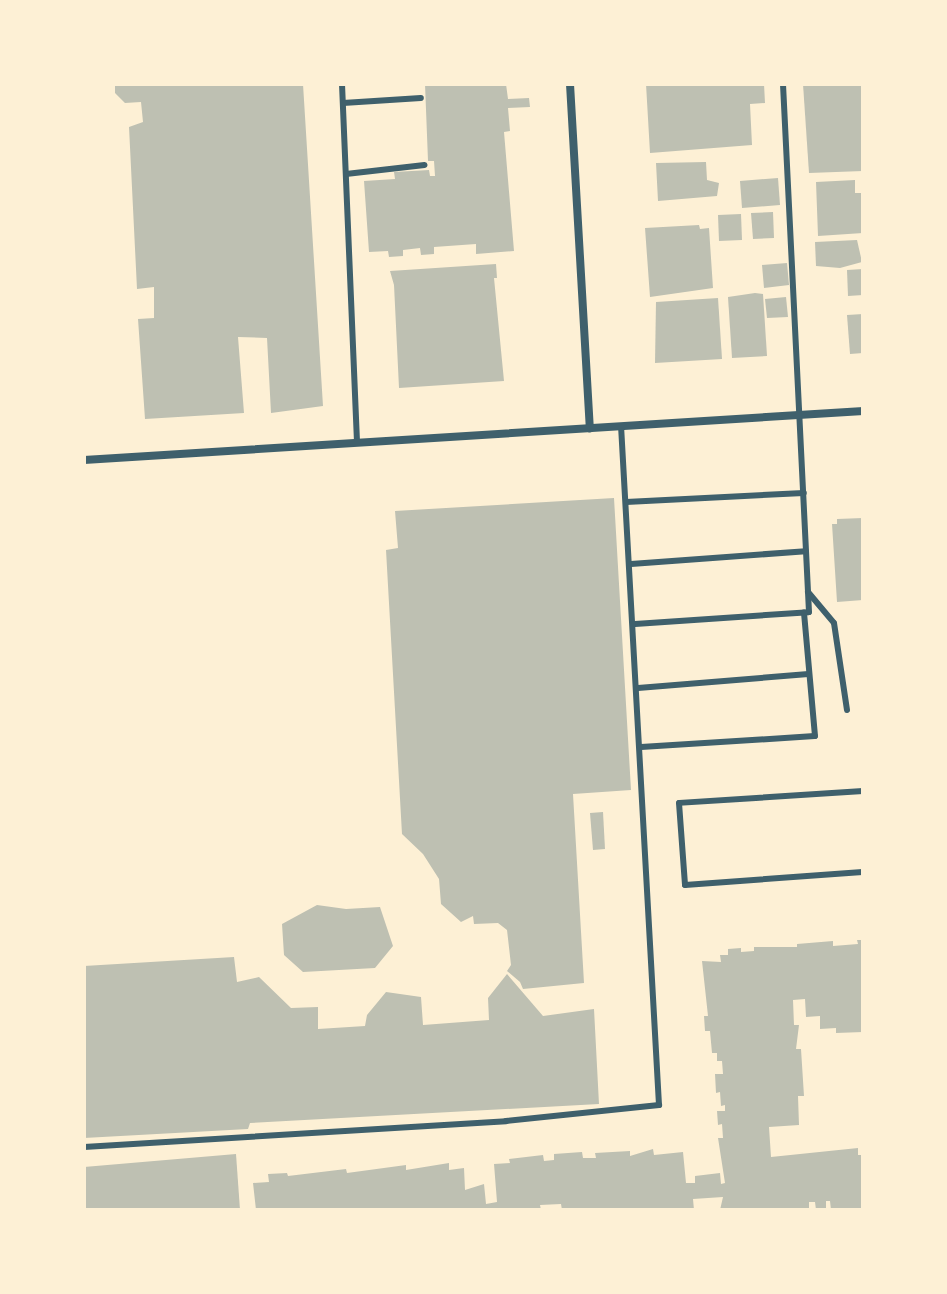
<!DOCTYPE html>
<html>
<head>
<meta charset="utf-8">
<style>
  body { margin:0 }
  #map { position:relative; width:947px; height:1294px; overflow:hidden; background:#fdf0d5; font-family:"Varela Round",sans-serif }
  div>[style] { position:absolute }
  .building>* { inset:0; background:#bec0b2 }
  .service>* { height:6px; margin:-3px; padding:0 3px; transform-origin:3px; border-radius:3px; background:#3f606c }
  .minor>* { height:8px; margin:-4px; padding:0 4px; transform-origin:4px; border-radius:4px; background:#3f606c }
  span { translate:-50% -50%; white-space:nowrap; text-align:center; line-height:1.15; -webkit-text-stroke:7px #fdf0d5; paint-order:stroke }
  .frame { position:absolute; inset:0; border:86px solid #fdf0d5; pointer-events:none }
</style>
</head>
<body>
<div id="map">
  <div class="building">
    <div style="clip-path:polygon(115px 84px,303px 84px,323px 406px,271px 413px,267px 338px,238px 337px,244px 413px,145px 419px,138px 319px,154px 318px,154px 287px,137px 289px,129px 127px,143px 122px,141px 102px,125px 103px,115px 93px)"></div>
    <div style="clip-path:polygon(425px 84px,506px 84px,508px 99px,529px 98px,530px 107px,508px 108px,510px 131px,504px 132px,514px 251px,476px 254px,476px 244px,434px 247px,434px 254px,421px 255px,420px 248px,403px 250px,403px 256px,389px 257px,388px 251px,369px 252px,364px 181px,395px 179px,394px 172px,429px 170px,430px 176px,435px 176px,434px 161px,428px 161px)"></div>
    <div style="clip-path:polygon(646px 84px,764px 84px,765px 103px,750px 104px,752px 145px,650px 153px)"></div>
    <div style="clip-path:polygon(803px 84px,863px 84px,863px 171px,809px 173px)"></div>
    <div style="clip-path:polygon(706px 162px,707px 180px,719px 183px,717px 196px,658px 201px,656px 163px)"></div>
    <div style="clip-path:polygon(778px 178px,780px 205px,742px 208px,740px 181px)"></div>
    <div style="clip-path:polygon(855px 180px,855px 193px,863px 193px,863px 233px,818px 236px,816px 182px)"></div>
    <div style="clip-path:polygon(773px 212px,774px 238px,753px 239px,751px 213px)"></div>
    <div style="clip-path:polygon(741px 214px,742px 240px,719px 241px,718px 215px)"></div>
    <div style="clip-path:polygon(699px 225px,700px 229px,709px 228px,713px 288px,650px 297px,645px 228px)"></div>
    <div style="clip-path:polygon(857px 240px,862px 262px,840px 268px,816px 266px,815px 242px)"></div>
    <div style="clip-path:polygon(787px 263px,789px 285px,764px 288px,762px 265px)"></div>
    <div style="clip-path:polygon(496px 264px,497px 278px,494px 278px,504px 381px,399px 388px,394px 285px,390px 271px)"></div>
    <div style="clip-path:polygon(863px 269px,863px 295px,848px 296px,847px 270px)"></div>
    <div style="clip-path:polygon(755px 293px,763px 294px,767px 356px,732px 358px,728px 297px)"></div>
    <div style="clip-path:polygon(786px 297px,788px 317px,767px 318px,765px 299px)"></div>
    <div style="clip-path:polygon(718px 298px,722px 359px,655px 363px,656px 302px)"></div>
    <div style="clip-path:polygon(863px 314px,863px 353px,850px 354px,847px 315px)"></div>
    <div style="clip-path:polygon(614px 498px,631px 790px,573px 794px,584px 983px,523px 989px,520px 982px,507px 971px,511px 965px,507px 930px,498px 923px,474px 924px,473px 916px,461px 922px,441px 904px,439px 879px,423px 854px,402px 834px,386px 550px,398px 548px,395px 511px)"></div>
    <div style="clip-path:polygon(863px 518px,863px 600px,837px 602px,832px 524px,837px 524px,837px 519px)"></div>
    <div style="clip-path:polygon(603px 812px,605px 849px,593px 850px,590px 813px)"></div>
    <div style="clip-path:polygon(317px 905px,346px 909px,380px 907px,393px 946px,375px 968px,303px 972px,284px 955px,282px 924px)"></div>
    <div style="clip-path:polygon(857px 940px,863px 940px,863px 1032px,836px 1033px,836px 1028px,820px 1029px,820px 1016px,806px 1017px,805px 999px,793px 1000px,794px 1025px,799px 1025px,796px 1049px,801px 1049px,804px 1096px,798px 1096px,799px 1125px,769px 1127px,771px 1157px,858px 1148px,858px 1155px,863px 1155px,863px 1210px,831px 1210px,830px 1201px,826px 1201px,826px 1210px,816px 1210px,815px 1202px,809px 1202px,809px 1210px,720px 1210px,723px 1197px,693px 1199px,694px 1210px,562px 1210px,561px 1204px,540px 1205px,541px 1210px,256px 1210px,253px 1183px,269px 1182px,268px 1174px,287px 1173px,288px 1176px,346px 1169px,347px 1173px,406px 1165px,406px 1170px,449px 1163px,449px 1170px,464px 1168px,465px 1190px,484px 1184px,486px 1204px,497px 1202px,494px 1164px,510px 1163px,509px 1159px,543px 1155px,544px 1161px,554px 1160px,554px 1154px,582px 1152px,583px 1158px,596px 1158px,595px 1153px,630px 1151px,630px 1156px,653px 1149px,654px 1155px,683px 1152px,686px 1183px,695px 1183px,695px 1176px,720px 1173px,721px 1184px,725px 1183px,718px 1138px,723px 1138px,722px 1124px,718px 1125px,717px 1111px,725px 1111px,725px 1105px,721px 1106px,720px 1092px,716px 1093px,715px 1074px,723px 1074px,722px 1061px,717px 1061px,717px 1053px,712px 1053px,710px 1031px,705px 1031px,704px 1016px,708px 1016px,702px 961px,721px 962px,720px 955px,728px 955px,728px 949px,741px 948px,741px 952px,754px 951px,754px 947px,797px 947px,797px 944px,833px 941px,833px 946px,858px 944px)"></div>
    <div style="clip-path:polygon(234px 957px,237px 982px,259px 977px,291px 1008px,318px 1007px,318px 1029px,365px 1026px,367px 1015px,386px 992px,421px 997px,423px 1025px,489px 1020px,488px 998px,507px 974px,543px 1016px,594px 1009px,599px 1104px,250px 1123px,248px 1129px,84px 1138px,84px 966px)"></div>
    <div style="clip-path:polygon(236px 1154px,240px 1210px,84px 1210px,84px 1167px)"></div>
  </div>
  <div class="service">
    <div style="left:342px;top:84px;width:358px;rotate:87.6deg"></div>
    <div style="left:343px;top:103px;width:78px;rotate:-3.7deg"></div>
    <div style="left:346px;top:174px;width:79px;rotate:-6.6deg"></div>
    <div style="left:626px;top:502px;width:178px;rotate:-2.9deg"></div>
    <div style="left:631px;top:564px;width:175px;rotate:-4.2deg"></div>
    <div style="left:808px;top:592px;width:40px;rotate:50deg"></div>
    <div style="left:834px;top:623px;width:88px;rotate:81.5deg"></div>
    <div style="left:635px;top:624px;width:174px;rotate:-3.9deg"></div>
    <div style="left:809px;top:612px;width:529px;rotate:-92.82deg"></div>
    <div style="left:638px;top:688px;width:171px;rotate:-4.7deg"></div>
    <div style="left:641px;top:747px;width:174px;rotate:-3.6deg"></div>
    <div style="left:815px;top:736px;width:124px;rotate:-95.1deg"></div>
    <div style="left:863px;top:791px;width:184px;rotate:176.3deg"></div>
    <div style="left:679px;top:803px;width:82px;rotate:85.8deg"></div>
    <div style="left:685px;top:885px;width:178px;rotate:-4.2deg"></div>
    <div style="left:84px;top:1147px;width:423px;rotate:-3.5deg"></div>
    <div style="left:506px;top:1121px;width:154px;rotate:-6deg"></div>
    <div style="left:659px;top:1105px;width:680px;rotate:-93.2deg"></div>
  </div>
  <div class="minor">
    <div style="left:570px;top:84px;width:345px;rotate:86.7deg"></div>
    <div style="left:84px;top:460px;width:781px;rotate:-3.6deg"></div>
  </div>
  <div class="frame"></div>
</div>
</body>
</html>
